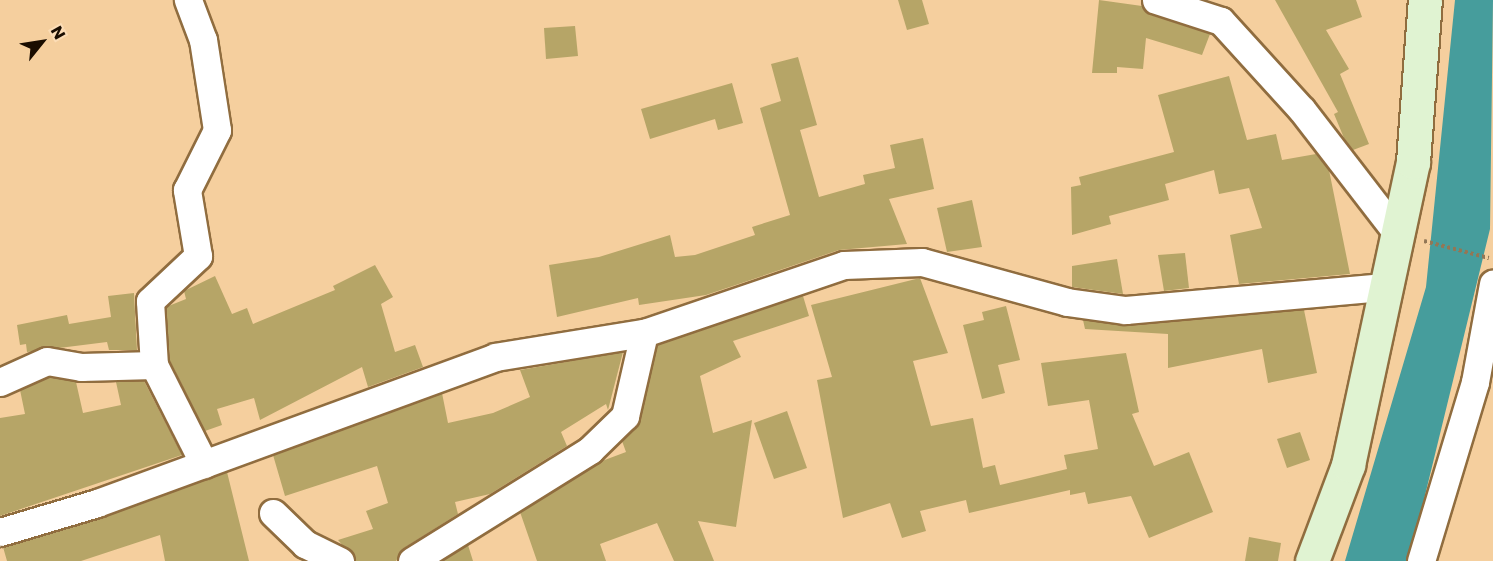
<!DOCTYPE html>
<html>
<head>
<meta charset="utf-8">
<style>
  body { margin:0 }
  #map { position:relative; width:1493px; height:561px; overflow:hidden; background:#f5cf9e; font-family:Poppins,sans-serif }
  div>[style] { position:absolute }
  .water>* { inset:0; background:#469d9c }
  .building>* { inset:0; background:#b6a567 }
  .path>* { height:4px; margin-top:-2px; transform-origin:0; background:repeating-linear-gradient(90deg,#927756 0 3px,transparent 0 6px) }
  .roads { filter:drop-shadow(2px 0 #906d3f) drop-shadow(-2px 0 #906d3f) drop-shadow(0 2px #906d3f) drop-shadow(0 -2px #906d3f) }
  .minor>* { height:27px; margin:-13.5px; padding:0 13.5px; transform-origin:13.5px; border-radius:13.5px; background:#fff }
  .secondary>* { height:33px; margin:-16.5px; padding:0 16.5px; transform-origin:16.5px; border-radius:16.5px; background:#e0f3d2 }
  span { translate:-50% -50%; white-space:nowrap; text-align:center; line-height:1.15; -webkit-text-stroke:5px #fcddb6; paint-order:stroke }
  .north { position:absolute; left:12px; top:12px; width:60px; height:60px; -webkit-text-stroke:4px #fcddb6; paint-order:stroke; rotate:60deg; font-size:16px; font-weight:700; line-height:24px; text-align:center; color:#1a0d00 }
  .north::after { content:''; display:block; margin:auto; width:21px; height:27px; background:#1a0d00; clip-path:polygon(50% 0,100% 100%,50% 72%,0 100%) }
</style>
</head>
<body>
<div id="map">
  <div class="water">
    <div style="clip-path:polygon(1455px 0,1493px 0,1490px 229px,1409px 561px,1345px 561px,1426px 287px)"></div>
  </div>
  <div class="building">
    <div style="clip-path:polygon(898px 0,922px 0,929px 24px,907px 30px)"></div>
    <div style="clip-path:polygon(1099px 0,1142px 6px,1151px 15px,1210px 34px,1202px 55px,1146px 38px,1143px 69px,1117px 67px,1117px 73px,1092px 73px)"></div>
    <div style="clip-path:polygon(1275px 0,1356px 0,1362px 17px,1326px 30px,1349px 69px,1340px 74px,1369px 144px,1353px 150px,1344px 138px,1334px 114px,1338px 112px)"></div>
    <div style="clip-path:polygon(575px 26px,578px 56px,546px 59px,544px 28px)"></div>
    <div style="clip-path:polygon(798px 57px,817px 125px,800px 130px,819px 197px,865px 184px,863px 175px,895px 168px,890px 145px,923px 138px,934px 189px,889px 199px,907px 244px,839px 250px,706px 295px,639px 305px,638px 298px,557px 317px,549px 265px,599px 257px,670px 235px,675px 257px,695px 255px,755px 235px,752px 227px,790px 215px,760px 108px,781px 101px,771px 64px)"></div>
    <div style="clip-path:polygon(1229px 76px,1247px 140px,1276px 134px,1282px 160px,1316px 154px,1329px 170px,1350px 274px,1239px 284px,1230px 235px,1262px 228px,1249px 188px,1219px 194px,1214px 170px,1165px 184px,1169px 200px,1109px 216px,1111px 224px,1072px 235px,1071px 187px,1081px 185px,1079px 177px,1174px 152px,1158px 95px)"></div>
    <div style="clip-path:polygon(732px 83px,743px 123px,718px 130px,715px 119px,650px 139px,641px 109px)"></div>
    <div style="clip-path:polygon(972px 200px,982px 247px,947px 252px,937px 208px)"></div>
    <div style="clip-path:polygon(1185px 253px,1189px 288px,1164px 291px,1158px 255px)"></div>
    <div style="clip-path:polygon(1117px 259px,1123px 294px,1072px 287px,1072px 266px)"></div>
    <div style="clip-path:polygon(375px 265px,393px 297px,381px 304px,395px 352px,415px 345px,423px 367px,368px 387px,362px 367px,260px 420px,254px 398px,217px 409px,222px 425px,205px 431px,170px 361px,166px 307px,186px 299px,184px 291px,215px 276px,232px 314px,247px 308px,253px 324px,335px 290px,333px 286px)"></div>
    <div style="clip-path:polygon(920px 278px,948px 353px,913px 361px,931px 426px,973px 418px,983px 468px,995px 465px,1000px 485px,1067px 469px,1064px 455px,1098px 449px,1089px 400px,1048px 406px,1041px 363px,1126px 353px,1139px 412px,1132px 414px,1154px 466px,1189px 452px,1213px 512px,1149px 538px,1131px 496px,1088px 504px,1085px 492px,1070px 495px,1070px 490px,969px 513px,966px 500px,920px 511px,926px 531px,902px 538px,890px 503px,843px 518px,817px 380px,832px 377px,811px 305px)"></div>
    <div style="clip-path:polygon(134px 293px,137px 350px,109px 350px,107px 342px,27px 352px,26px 344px,20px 345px,17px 325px,67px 315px,69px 324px,111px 317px,108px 296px)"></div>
    <div style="clip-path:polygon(803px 296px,809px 316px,733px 341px,741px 357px,700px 376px,713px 433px,752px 420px,736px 527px,698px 521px,714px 561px,674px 561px,657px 523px,600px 544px,606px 561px,537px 561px,520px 512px,602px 461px,626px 452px,622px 441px,640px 420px,657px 345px)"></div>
    <div style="clip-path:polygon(1006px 306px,1020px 360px,998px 365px,1005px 393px,982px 399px,963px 325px,984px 320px,982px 312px)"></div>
    <div style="clip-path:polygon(1304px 310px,1317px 373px,1268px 383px,1262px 349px,1168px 368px,1168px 334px,1085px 329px,1083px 320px,1128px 326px)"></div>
    <div style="clip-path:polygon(623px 352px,608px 410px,606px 404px,561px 432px,567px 446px,490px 494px,455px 502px,458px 514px,404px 548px,396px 561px,356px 561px,338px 540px,373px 529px,366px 511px,388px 503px,377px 466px,285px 496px,273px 455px,442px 393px,448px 423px,493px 413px,530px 397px,520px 370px)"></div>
    <div style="clip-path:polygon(49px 377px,76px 382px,83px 413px,121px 405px,116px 382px,144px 381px,182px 455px,0 516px,0 418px,25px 414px,20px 390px)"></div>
    <div style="clip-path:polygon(787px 411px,807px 468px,774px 479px,754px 423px)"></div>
    <div style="clip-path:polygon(1300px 432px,1310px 460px,1287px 468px,1277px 439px)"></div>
    <div style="clip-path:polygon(227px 472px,249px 561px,165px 561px,160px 535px,81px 561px,7px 561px,3px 547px)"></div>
    <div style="clip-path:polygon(1249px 537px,1281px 543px,1278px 561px,1245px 561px)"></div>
    <div style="clip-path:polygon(468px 545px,473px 561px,442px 561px)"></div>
  </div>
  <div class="path">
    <div style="left:1424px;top:241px;width:67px;rotate:14.7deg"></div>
  </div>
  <div class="roads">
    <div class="minor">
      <div style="left:1156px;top:0;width:68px;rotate:17.9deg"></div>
      <div style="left:1221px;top:21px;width:120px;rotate:47.7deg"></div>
      <div style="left:1302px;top:110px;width:157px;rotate:52.3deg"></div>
      <div style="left:154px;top:365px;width:64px;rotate:-93.6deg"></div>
      <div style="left:150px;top:301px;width:66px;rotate:-43.2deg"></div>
      <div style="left:198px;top:256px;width:67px;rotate:-99.5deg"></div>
      <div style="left:187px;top:190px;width:67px;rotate:-63.4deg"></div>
      <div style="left:217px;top:130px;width:91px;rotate:-98.8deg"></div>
      <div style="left:203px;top:40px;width:43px;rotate:-110.6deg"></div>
      <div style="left:0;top:382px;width:51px;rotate:-24.1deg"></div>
      <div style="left:47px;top:361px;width:35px;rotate:10deg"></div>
      <div style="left:81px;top:367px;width:73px;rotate:-1.6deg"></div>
      <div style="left:154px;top:365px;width:111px;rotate:63.2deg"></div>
      <div style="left:273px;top:513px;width:45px;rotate:44.1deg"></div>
      <div style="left:305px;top:544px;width:39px;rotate:26deg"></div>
      <div style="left:0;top:532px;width:101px;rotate:-16.6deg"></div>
      <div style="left:97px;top:503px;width:424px;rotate:-20.1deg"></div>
      <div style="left:495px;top:357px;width:151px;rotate:-9.2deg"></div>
      <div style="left:644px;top:333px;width:211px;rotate:-18.8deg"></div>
      <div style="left:844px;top:265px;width:78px;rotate:-2.2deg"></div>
      <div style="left:922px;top:262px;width:150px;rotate:15.4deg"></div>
      <div style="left:1067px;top:302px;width:59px;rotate:7.9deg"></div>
      <div style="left:1125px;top:310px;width:261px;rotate:-5.1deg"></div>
      <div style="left:412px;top:561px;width:210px;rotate:-31.9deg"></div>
      <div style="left:590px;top:450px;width:49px;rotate:-44.2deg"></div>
      <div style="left:625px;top:416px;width:85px;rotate:-77.1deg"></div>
      <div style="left:1421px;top:561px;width:187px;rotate:-73.2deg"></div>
      <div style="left:1475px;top:382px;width:100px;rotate:-79.6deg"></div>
    </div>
    <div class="secondary">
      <div style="left:1312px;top:561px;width:103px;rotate:-69.4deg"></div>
      <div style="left:1348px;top:465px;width:310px;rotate:-77.9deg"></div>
      <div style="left:1413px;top:162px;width:162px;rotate:-85.8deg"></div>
    </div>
  </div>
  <div class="north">N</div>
</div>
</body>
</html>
